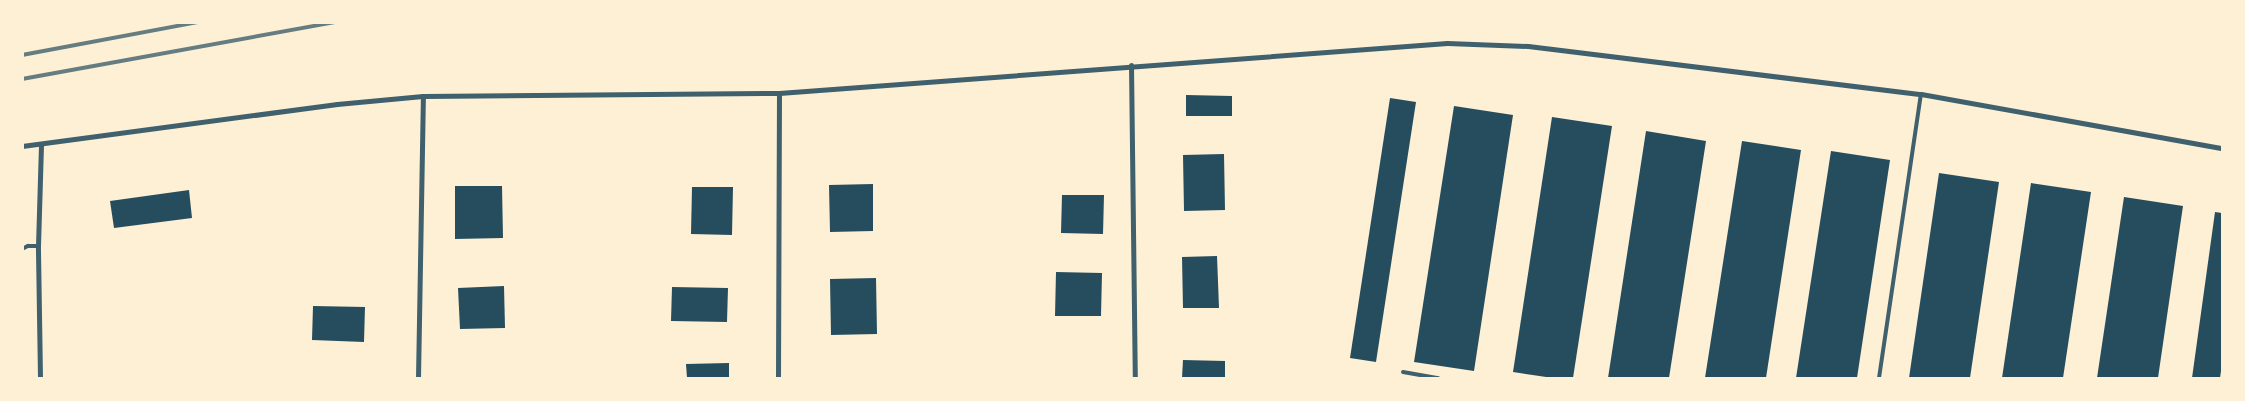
<!DOCTYPE html>
<html>
<head>
<meta charset="utf-8">
<style>
  body { margin:0 }
  #map { position:relative; width:2245px; height:401px; overflow:hidden; background:#fdf0d5; font-family:Roboto,sans-serif }
  div>[style] { position:absolute }
  .building>* { inset:0; background:#264d5e }
  .service>* { height:4px; margin:-2px; padding:0 2px; transform-origin:2px; border-radius:2px; background:#3f606c }
  .minor>* { height:5px; margin:-2.5px; padding:0 2.5px; transform-origin:2.5px; border-radius:2.5px; background:#3f606c }
  .rail>* { height:4px; margin:-2px; padding:0 2px; transform-origin:2px; border-radius:2px; background:#657d81 }
  span { translate:-50% -50%; white-space:nowrap; text-align:center; line-height:1.15; -webkit-text-stroke:5px #fdf0d5; paint-order:stroke }
  .frame { position:absolute; inset:0; border:24px solid #fdf0d5; pointer-events:none }
</style>
</head>
<body>
<div id="map">
  <div class="building">
    <div style="clip-path:polygon(1186px 95px,1232px 96px,1232px 116px,1186px 116px)"></div>
    <div style="clip-path:polygon(1390px 98px,1416px 102px,1376px 362px,1350px 358px)"></div>
    <div style="clip-path:polygon(1454px 106px,1513px 115px,1474px 371px,1414px 362px)"></div>
    <div style="clip-path:polygon(1552px 117px,1612px 126px,1573px 378px,1553px 378px,1513px 372px)"></div>
    <div style="clip-path:polygon(1646px 131px,1706px 141px,1669px 378px,1608px 378px)"></div>
    <div style="clip-path:polygon(1742px 141px,1801px 150px,1766px 378px,1705px 378px)"></div>
    <div style="clip-path:polygon(1831px 151px,1890px 160px,1857px 378px,1796px 378px)"></div>
    <div style="clip-path:polygon(1224px 154px,1225px 210px,1184px 211px,1183px 155px)"></div>
    <div style="clip-path:polygon(1939px 173px,1999px 182px,1970px 378px,1909px 378px)"></div>
    <div style="clip-path:polygon(2031px 183px,2091px 192px,2063px 378px,2002px 378px)"></div>
    <div style="clip-path:polygon(873px 184px,873px 231px,830px 232px,829px 185px)"></div>
    <div style="clip-path:polygon(455px 186px,502px 186px,503px 238px,455px 239px)"></div>
    <div style="clip-path:polygon(692px 187px,733px 187px,732px 235px,691px 234px)"></div>
    <div style="clip-path:polygon(189px 190px,192px 218px,114px 228px,110px 201px)"></div>
    <div style="clip-path:polygon(1062px 195px,1104px 195px,1103px 234px,1061px 233px)"></div>
    <div style="clip-path:polygon(2124px 197px,2183px 206px,2158px 378px,2097px 378px)"></div>
    <div style="clip-path:polygon(2215px 212px,2222px 213px,2222px 364px,2220px 378px,2192px 378px)"></div>
    <div style="clip-path:polygon(1217px 256px,1219px 308px,1183px 308px,1182px 257px)"></div>
    <div style="clip-path:polygon(1056px 272px,1102px 273px,1101px 316px,1055px 316px)"></div>
    <div style="clip-path:polygon(876px 278px,877px 334px,831px 335px,830px 279px)"></div>
    <div style="clip-path:polygon(504px 286px,505px 328px,460px 329px,458px 288px)"></div>
    <div style="clip-path:polygon(672px 287px,728px 288px,727px 322px,671px 321px)"></div>
    <div style="clip-path:polygon(313px 306px,365px 307px,364px 342px,312px 340px)"></div>
    <div style="clip-path:polygon(1183px 360px,1225px 361px,1225px 378px,1182px 378px)"></div>
    <div style="clip-path:polygon(729px 363px,729px 378px,687px 378px,686px 364px)"></div>
  </div>
  <div class="service">
    <div style="left:22px;top:249px;width:7px;rotate:-27deg"></div>
    <div style="left:28px;top:246px;width:10px"></div>
    <div style="left:1403px;top:372px;width:36px;rotate:10deg"></div>
    <div style="left:1879px;top:378px;width:287px;rotate:-81.6deg"></div>
  </div>
  <div class="minor">
    <div style="left:1131px;top:65px;width:313px;rotate:89.3deg"></div>
    <div style="left:22px;top:146px;width:318px;rotate:-7.6deg"></div>
    <div style="left:337px;top:104px;width:86px;rotate:-5.3deg"></div>
    <div style="left:423px;top:96px;width:356px;rotate:-0.5deg"></div>
    <div style="left:779px;top:93px;width:670px;rotate:-4.28deg"></div>
    <div style="left:1447px;top:43px;width:81px;rotate:2.1deg"></div>
    <div style="left:1528px;top:46px;width:396px;rotate:7deg"></div>
    <div style="left:1921px;top:94px;width:306px;rotate:10.2deg"></div>
    <div style="left:40px;top:378px;width:132px;rotate:-90.9deg"></div>
    <div style="left:38px;top:246px;width:102px;rotate:-88.3deg"></div>
    <div style="left:418px;top:378px;width:282px;rotate:-89deg"></div>
    <div style="left:778px;top:378px;width:285px;rotate:-89.8deg"></div>
  </div>
  <div class="rail">
    <div style="left:22px;top:55px;width:180px;rotate:-10.6deg"></div>
    <div style="left:22px;top:79px;width:318px;rotate:-10.3deg"></div>
  </div>
  <div class="frame"></div>
</div>
</body>
</html>
